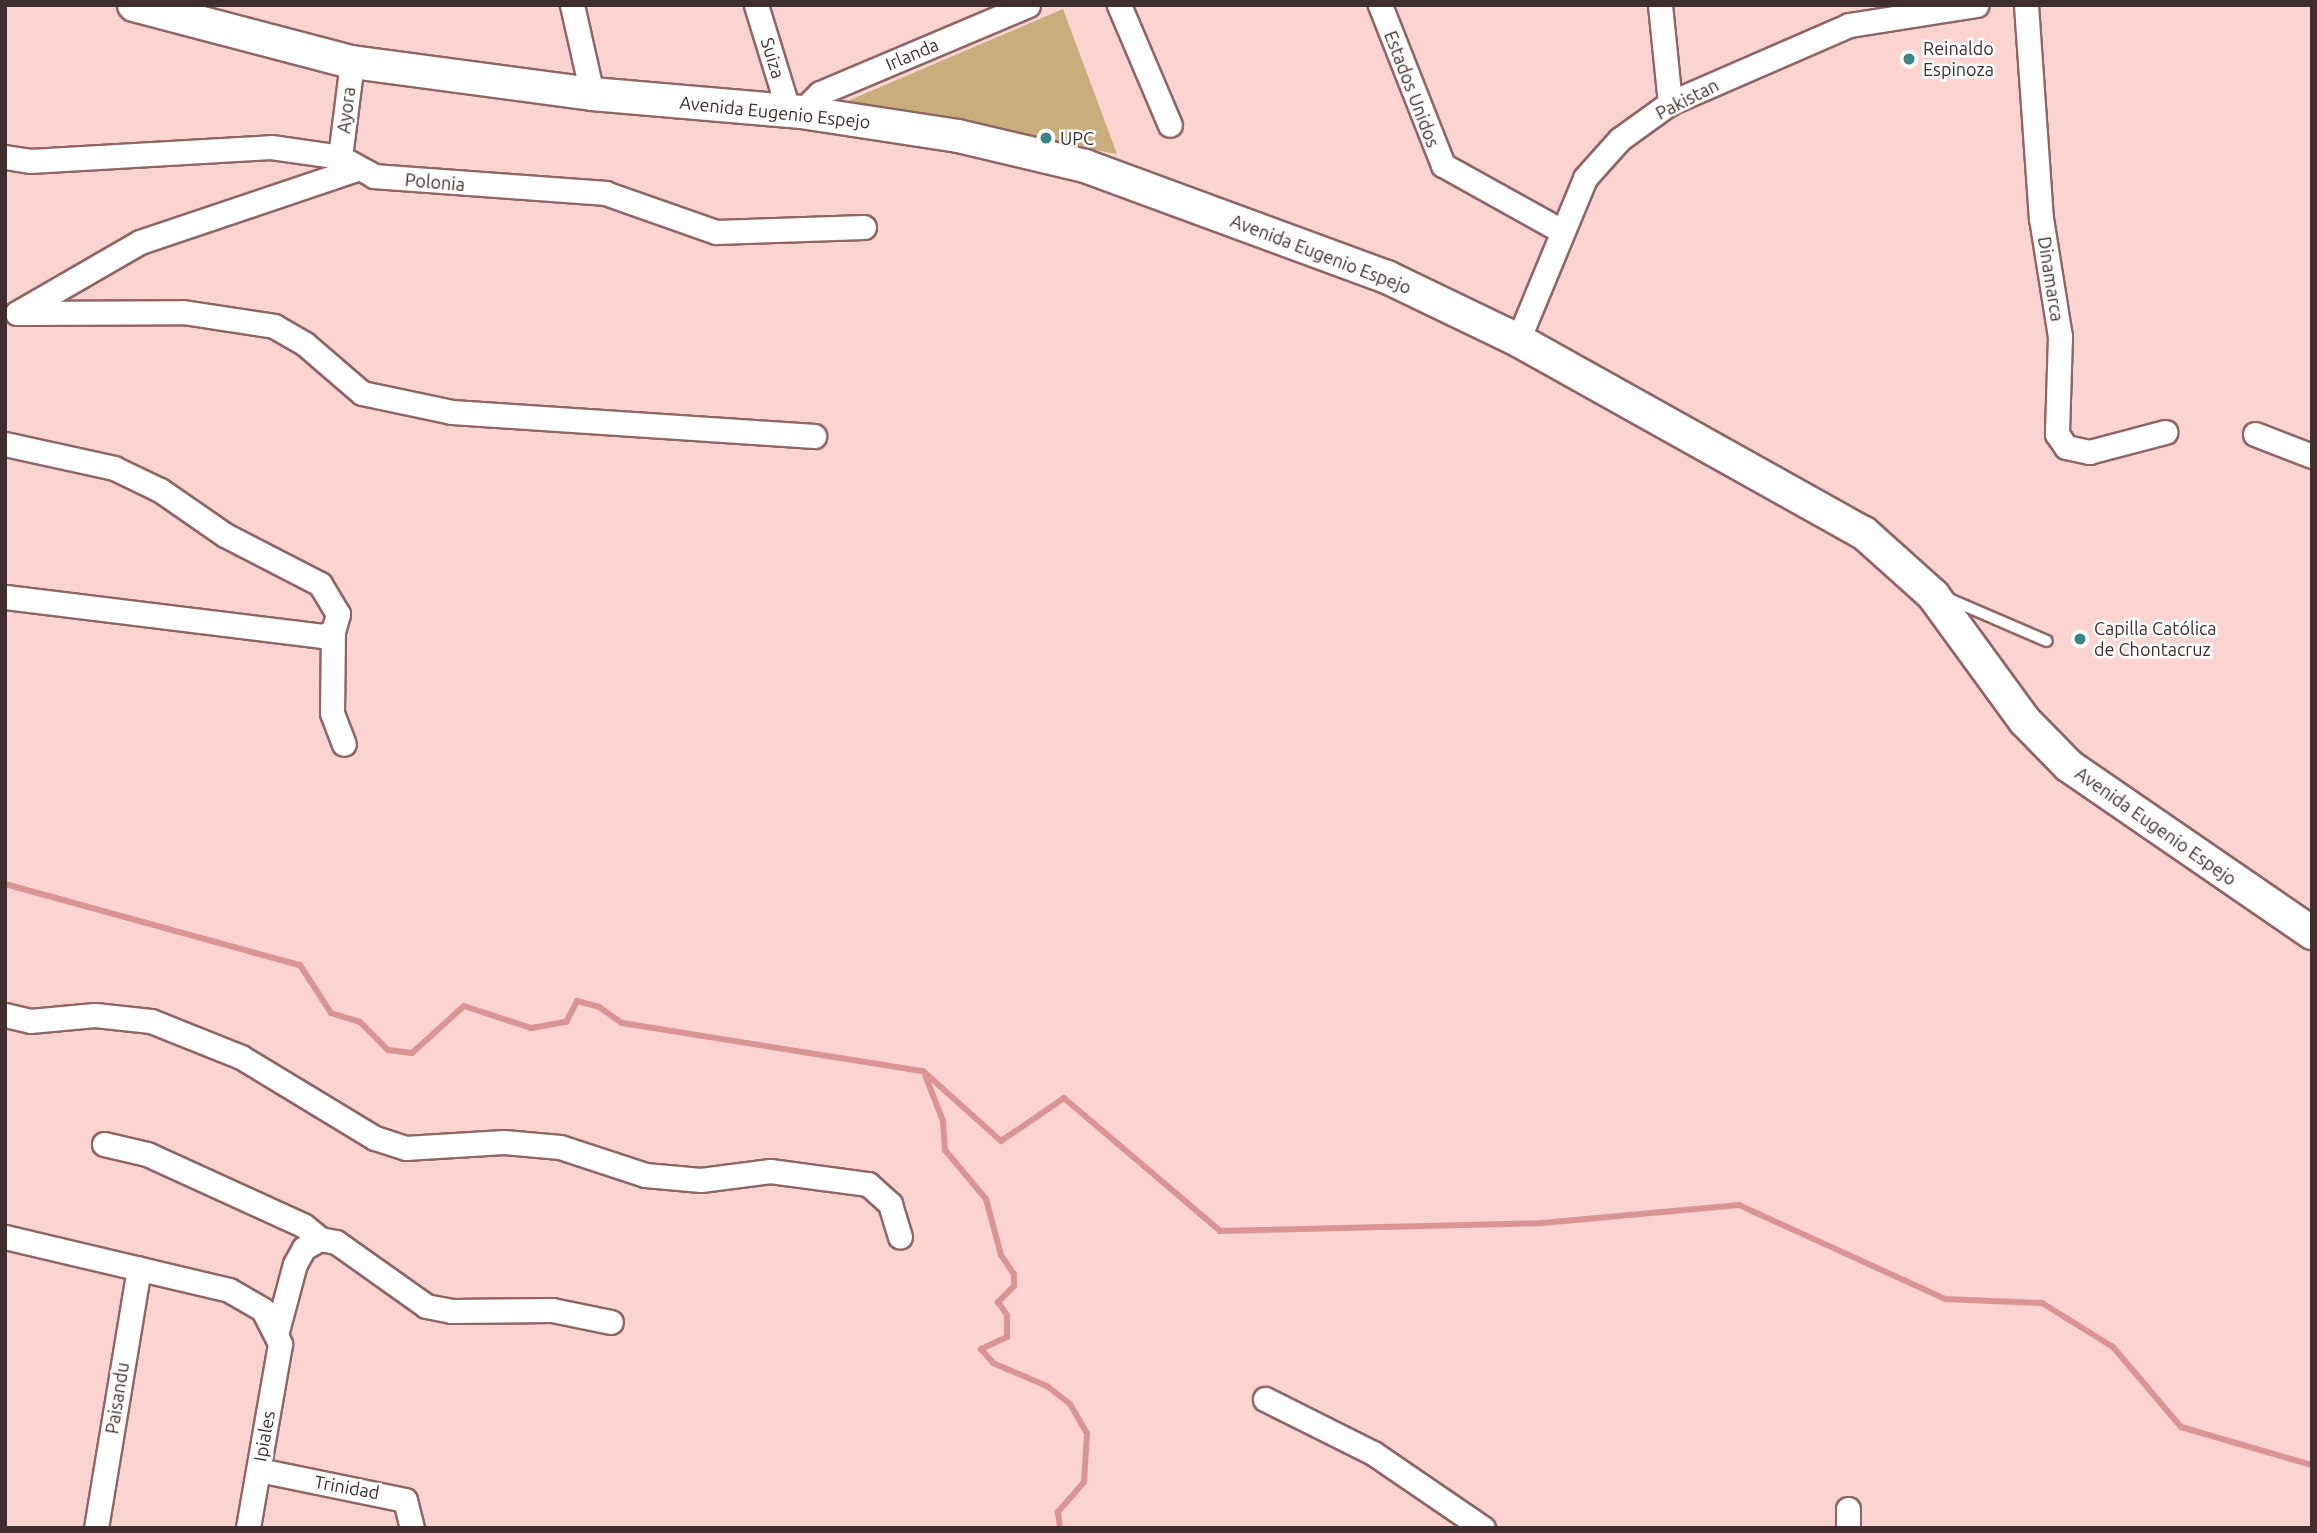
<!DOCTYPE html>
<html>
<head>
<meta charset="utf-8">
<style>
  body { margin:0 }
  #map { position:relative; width:2317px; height:1533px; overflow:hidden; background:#fbd4d2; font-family:Ubuntu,sans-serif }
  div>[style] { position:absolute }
  .green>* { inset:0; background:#c9ad7c }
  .stream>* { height:6px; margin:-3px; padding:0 3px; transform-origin:3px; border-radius:3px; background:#da9493 }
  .roads { filter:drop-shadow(2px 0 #906564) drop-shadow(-2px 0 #906564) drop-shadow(0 2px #906564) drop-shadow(0 -2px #906564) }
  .service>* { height:10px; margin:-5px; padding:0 5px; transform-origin:5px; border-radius:5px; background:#fff }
  .minor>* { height:23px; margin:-11.5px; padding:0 11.5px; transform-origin:11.5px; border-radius:11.5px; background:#fff }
  .secondary>* { height:32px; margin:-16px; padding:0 16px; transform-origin:16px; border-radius:16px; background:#fff }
  .dots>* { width:19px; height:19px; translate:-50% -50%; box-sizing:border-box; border:4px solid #fff; border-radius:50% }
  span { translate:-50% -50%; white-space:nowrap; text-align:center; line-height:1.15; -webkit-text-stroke:5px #fff; paint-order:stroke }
  .poi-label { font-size:18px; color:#402d2d }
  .left { translate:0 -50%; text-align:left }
  .street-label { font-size:18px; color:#402d2d }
  .frame { position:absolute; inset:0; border:7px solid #402d2d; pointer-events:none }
</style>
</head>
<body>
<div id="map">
  <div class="green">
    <div style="clip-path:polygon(1063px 9px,1117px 154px,838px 105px)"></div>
  </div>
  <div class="stream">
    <div style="left:5px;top:884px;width:306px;rotate:15.4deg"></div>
    <div style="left:300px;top:965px;width:57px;rotate:57.1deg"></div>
    <div style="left:331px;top:1013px;width:30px;rotate:17deg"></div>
    <div style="left:360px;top:1022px;width:40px;rotate:45deg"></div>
    <div style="left:388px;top:1050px;width:24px;rotate:7deg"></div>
    <div style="left:412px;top:1053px;width:70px;rotate:-42.1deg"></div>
    <div style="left:464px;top:1006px;width:71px;rotate:18.2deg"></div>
    <div style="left:531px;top:1028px;width:36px;rotate:-10deg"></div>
    <div style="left:566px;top:1022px;width:24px;rotate:-62deg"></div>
    <div style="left:577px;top:1001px;width:23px;rotate:15deg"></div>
    <div style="left:599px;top:1007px;width:28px;rotate:35deg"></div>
    <div style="left:622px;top:1023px;width:305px;rotate:9.1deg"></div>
    <div style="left:923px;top:1071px;width:105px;rotate:41.9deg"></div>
    <div style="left:1001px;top:1141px;width:76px;rotate:-34.3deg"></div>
    <div style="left:1064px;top:1098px;width:205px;rotate:40.4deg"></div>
    <div style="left:1220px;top:1231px;width:322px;rotate:-1.4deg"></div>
    <div style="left:1542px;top:1223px;width:198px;rotate:-5.2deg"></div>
    <div style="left:1739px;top:1205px;width:226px;rotate:24.5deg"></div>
    <div style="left:1945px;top:1299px;width:97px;rotate:2.4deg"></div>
    <div style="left:2042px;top:1303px;width:84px;rotate:31.8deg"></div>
    <div style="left:2113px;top:1347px;width:105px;rotate:49.6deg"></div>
    <div style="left:2181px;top:1427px;width:136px;rotate:16.2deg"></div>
    <div style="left:925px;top:1075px;width:49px;rotate:68.6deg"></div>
    <div style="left:943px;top:1121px;width:29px;rotate:86deg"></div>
    <div style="left:945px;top:1150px;width:64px;rotate:50.1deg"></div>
    <div style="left:986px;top:1199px;width:58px;rotate:75deg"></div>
    <div style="left:1001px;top:1255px;width:23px;rotate:56deg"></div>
    <div style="left:1014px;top:1274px;width:12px;rotate:90deg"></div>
    <div style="left:1014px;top:1286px;width:23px;rotate:135deg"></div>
    <div style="left:998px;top:1302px;width:16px;rotate:55deg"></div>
    <div style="left:1007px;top:1315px;width:22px;rotate:90deg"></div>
    <div style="left:1007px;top:1337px;width:29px;rotate:155deg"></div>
    <div style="left:981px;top:1349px;width:18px;rotate:49deg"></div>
    <div style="left:993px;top:1363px;width:59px;rotate:23.1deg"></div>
    <div style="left:1047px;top:1386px;width:29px;rotate:38deg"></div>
    <div style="left:1070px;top:1404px;width:34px;rotate:60deg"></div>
    <div style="left:1087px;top:1434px;width:48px;rotate:93.6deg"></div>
    <div style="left:1084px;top:1482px;width:40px;rotate:131deg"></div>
    <div style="left:1058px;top:1512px;width:16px;rotate:83deg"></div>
  </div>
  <div class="roads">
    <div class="service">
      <div style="left:1940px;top:595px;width:116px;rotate:23.3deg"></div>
    </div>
    <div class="minor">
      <div style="left:572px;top:5px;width:91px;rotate:77.3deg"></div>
      <div style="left:756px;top:5px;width:112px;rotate:72.9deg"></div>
      <div style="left:1119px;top:5px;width:130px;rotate:67deg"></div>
      <div style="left:1380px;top:5px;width:172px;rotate:68.5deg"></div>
      <div style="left:1443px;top:165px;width:134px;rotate:29.1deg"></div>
      <div style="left:1660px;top:5px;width:99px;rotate:84.2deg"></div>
      <div style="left:2026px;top:5px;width:214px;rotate:86deg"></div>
      <div style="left:2041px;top:218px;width:120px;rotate:80.9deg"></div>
      <div style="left:2060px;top:336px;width:98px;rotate:91.8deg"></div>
      <div style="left:2057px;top:434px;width:16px;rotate:55deg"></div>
      <div style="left:2066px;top:447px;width:24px;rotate:12deg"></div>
      <div style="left:2089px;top:452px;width:79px;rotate:-14.7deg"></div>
      <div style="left:801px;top:112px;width:27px;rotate:-45deg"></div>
      <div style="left:820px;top:93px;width:226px;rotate:-22.9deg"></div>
      <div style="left:5px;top:157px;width:25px;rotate:9deg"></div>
      <div style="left:30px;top:161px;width:241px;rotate:-3.3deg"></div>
      <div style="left:271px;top:147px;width:70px;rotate:8.2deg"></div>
      <div style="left:340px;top:157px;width:39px;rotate:29deg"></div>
      <div style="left:374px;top:176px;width:232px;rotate:4.2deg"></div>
      <div style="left:605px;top:193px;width:118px;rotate:19.4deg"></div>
      <div style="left:716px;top:232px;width:148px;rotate:-1.9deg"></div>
      <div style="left:340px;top:157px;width:96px;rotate:-82.8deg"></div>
      <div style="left:17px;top:313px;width:166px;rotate:-0.3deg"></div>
      <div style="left:183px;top:312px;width:92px;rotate:8.7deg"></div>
      <div style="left:274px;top:326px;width:36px;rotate:30deg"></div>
      <div style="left:305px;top:344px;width:75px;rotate:40.7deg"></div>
      <div style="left:362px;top:393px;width:92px;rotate:11.9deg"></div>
      <div style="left:452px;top:412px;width:363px;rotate:3.8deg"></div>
      <div style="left:17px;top:313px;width:142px;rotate:-30deg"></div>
      <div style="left:140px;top:242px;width:229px;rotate:-18.6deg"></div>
      <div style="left:1518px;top:340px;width:175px;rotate:-67.5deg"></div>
      <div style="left:1585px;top:178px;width:52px;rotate:-48.1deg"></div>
      <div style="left:1620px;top:139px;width:62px;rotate:-35.8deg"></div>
      <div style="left:1670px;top:103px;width:195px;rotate:-23.5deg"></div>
      <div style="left:1849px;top:25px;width:129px;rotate:-8.9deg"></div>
      <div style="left:2255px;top:434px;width:61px;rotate:21.1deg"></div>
      <div style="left:5px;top:444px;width:112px;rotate:12.4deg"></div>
      <div style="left:114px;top:468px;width:51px;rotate:25.6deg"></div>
      <div style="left:160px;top:490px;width:79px;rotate:34.7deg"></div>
      <div style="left:225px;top:535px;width:107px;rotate:27.3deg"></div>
      <div style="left:320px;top:584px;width:35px;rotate:59deg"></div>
      <div style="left:338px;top:614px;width:18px;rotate:106deg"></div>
      <div style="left:333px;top:631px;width:11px;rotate:153deg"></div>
      <div style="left:323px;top:636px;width:320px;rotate:-173deg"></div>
      <div style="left:333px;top:631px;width:82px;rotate:90.7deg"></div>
      <div style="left:332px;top:713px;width:33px;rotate:69deg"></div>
      <div style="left:5px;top:1015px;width:26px;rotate:13deg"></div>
      <div style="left:30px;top:1021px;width:65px;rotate:-5.3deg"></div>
      <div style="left:95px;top:1015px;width:56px;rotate:6.1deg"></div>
      <div style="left:151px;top:1021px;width:97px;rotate:21.8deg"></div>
      <div style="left:241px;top:1057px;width:157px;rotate:31.2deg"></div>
      <div style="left:375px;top:1138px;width:32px;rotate:18deg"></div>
      <div style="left:405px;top:1148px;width:99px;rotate:-3.5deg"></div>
      <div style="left:504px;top:1142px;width:56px;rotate:5.1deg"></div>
      <div style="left:560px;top:1147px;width:89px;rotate:18.2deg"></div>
      <div style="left:645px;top:1175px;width:56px;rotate:5.1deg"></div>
      <div style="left:701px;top:1180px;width:70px;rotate:-7.4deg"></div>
      <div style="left:770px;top:1171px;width:99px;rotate:7.6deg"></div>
      <div style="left:868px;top:1184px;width:30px;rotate:42deg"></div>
      <div style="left:890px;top:1204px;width:34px;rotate:73deg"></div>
      <div style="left:104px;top:1144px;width:44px;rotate:13.1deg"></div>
      <div style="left:147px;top:1154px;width:171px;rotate:24.5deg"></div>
      <div style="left:303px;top:1225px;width:22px;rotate:39deg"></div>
      <div style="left:5px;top:1237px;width:230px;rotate:13.3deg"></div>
      <div style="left:229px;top:1290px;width:39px;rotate:30deg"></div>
      <div style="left:263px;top:1310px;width:38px;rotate:63deg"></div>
      <div style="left:280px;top:1344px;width:187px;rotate:99.9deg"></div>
      <div style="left:277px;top:1331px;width:69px;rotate:-75deg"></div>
      <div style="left:295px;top:1264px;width:18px;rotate:-61deg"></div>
      <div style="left:304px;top:1248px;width:18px;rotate:-29deg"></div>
      <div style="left:320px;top:1239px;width:16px;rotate:11deg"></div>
      <div style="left:336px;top:1242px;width:110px;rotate:35.4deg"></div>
      <div style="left:426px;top:1306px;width:25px;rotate:11deg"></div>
      <div style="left:451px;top:1311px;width:101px;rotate:-0.6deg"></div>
      <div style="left:552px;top:1310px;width:60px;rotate:11.5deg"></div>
      <div style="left:1265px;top:1399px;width:121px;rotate:26.6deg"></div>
      <div style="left:1373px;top:1453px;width:133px;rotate:34.3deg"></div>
      <div style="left:259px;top:1470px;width:149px;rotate:11.6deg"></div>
      <div style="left:405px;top:1500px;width:29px;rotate:76deg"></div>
      <div style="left:1848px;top:1509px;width:19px;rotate:90deg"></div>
      <div style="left:96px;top:1528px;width:263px;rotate:-80.6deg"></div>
    </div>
    <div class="secondary">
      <div style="left:134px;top:5px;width:225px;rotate:14.7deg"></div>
      <div style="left:352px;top:62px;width:242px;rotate:7.6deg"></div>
      <div style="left:592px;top:94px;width:210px;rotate:4.9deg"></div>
      <div style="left:801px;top:112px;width:159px;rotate:8.7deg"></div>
      <div style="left:958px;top:136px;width:130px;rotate:13.3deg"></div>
      <div style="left:1085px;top:166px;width:322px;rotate:20.2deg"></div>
      <div style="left:1387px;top:277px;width:145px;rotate:25.7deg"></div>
      <div style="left:1518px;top:340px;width:396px;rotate:29.2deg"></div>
      <div style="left:1864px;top:533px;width:93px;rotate:41.9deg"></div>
      <div style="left:1933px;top:595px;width:156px;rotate:53.9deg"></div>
      <div style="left:2025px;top:721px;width:63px;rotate:45.6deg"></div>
      <div style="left:2069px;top:766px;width:295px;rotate:34.5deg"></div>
    </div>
  </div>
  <div class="dots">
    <div style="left:1909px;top:59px;background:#3b8387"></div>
    <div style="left:1046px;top:138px;background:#3b8387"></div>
    <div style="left:2080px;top:639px;background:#3b8387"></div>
  </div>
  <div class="poi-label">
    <span class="left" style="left:1923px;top:59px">Reinaldo<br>Espinoza</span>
    <span class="left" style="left:1060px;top:138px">UPC</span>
    <span class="left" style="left:2094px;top:639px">Capilla Católica<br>de Chontacruz</span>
  </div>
  <div class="street-label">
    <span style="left:912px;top:54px;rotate:-23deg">Irlanda</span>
    <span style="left:773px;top:58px;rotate:73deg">Suiza</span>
    <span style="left:1412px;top:89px;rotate:69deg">Estados Unidos</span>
    <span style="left:1687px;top:99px;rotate:-27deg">Pakistan</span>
    <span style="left:346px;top:110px;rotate:-83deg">Ayora</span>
    <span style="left:775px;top:112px;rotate:6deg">Avenida Eugenio Espejo</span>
    <span style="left:435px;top:182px;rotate:5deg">Polonia</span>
    <span style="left:1321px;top:254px;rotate:21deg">Avenida Eugenio Espejo</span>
    <span style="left:2051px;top:279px;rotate:81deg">Dinamarca</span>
    <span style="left:2156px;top:826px;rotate:35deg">Avenida Eugenio Espejo</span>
    <span style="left:117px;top:1398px;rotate:-81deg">Paisandu</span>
    <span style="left:264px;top:1436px;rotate:-80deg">Ipiales</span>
    <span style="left:347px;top:1487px;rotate:10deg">Trinidad</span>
  </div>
  <div class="frame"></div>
</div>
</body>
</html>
